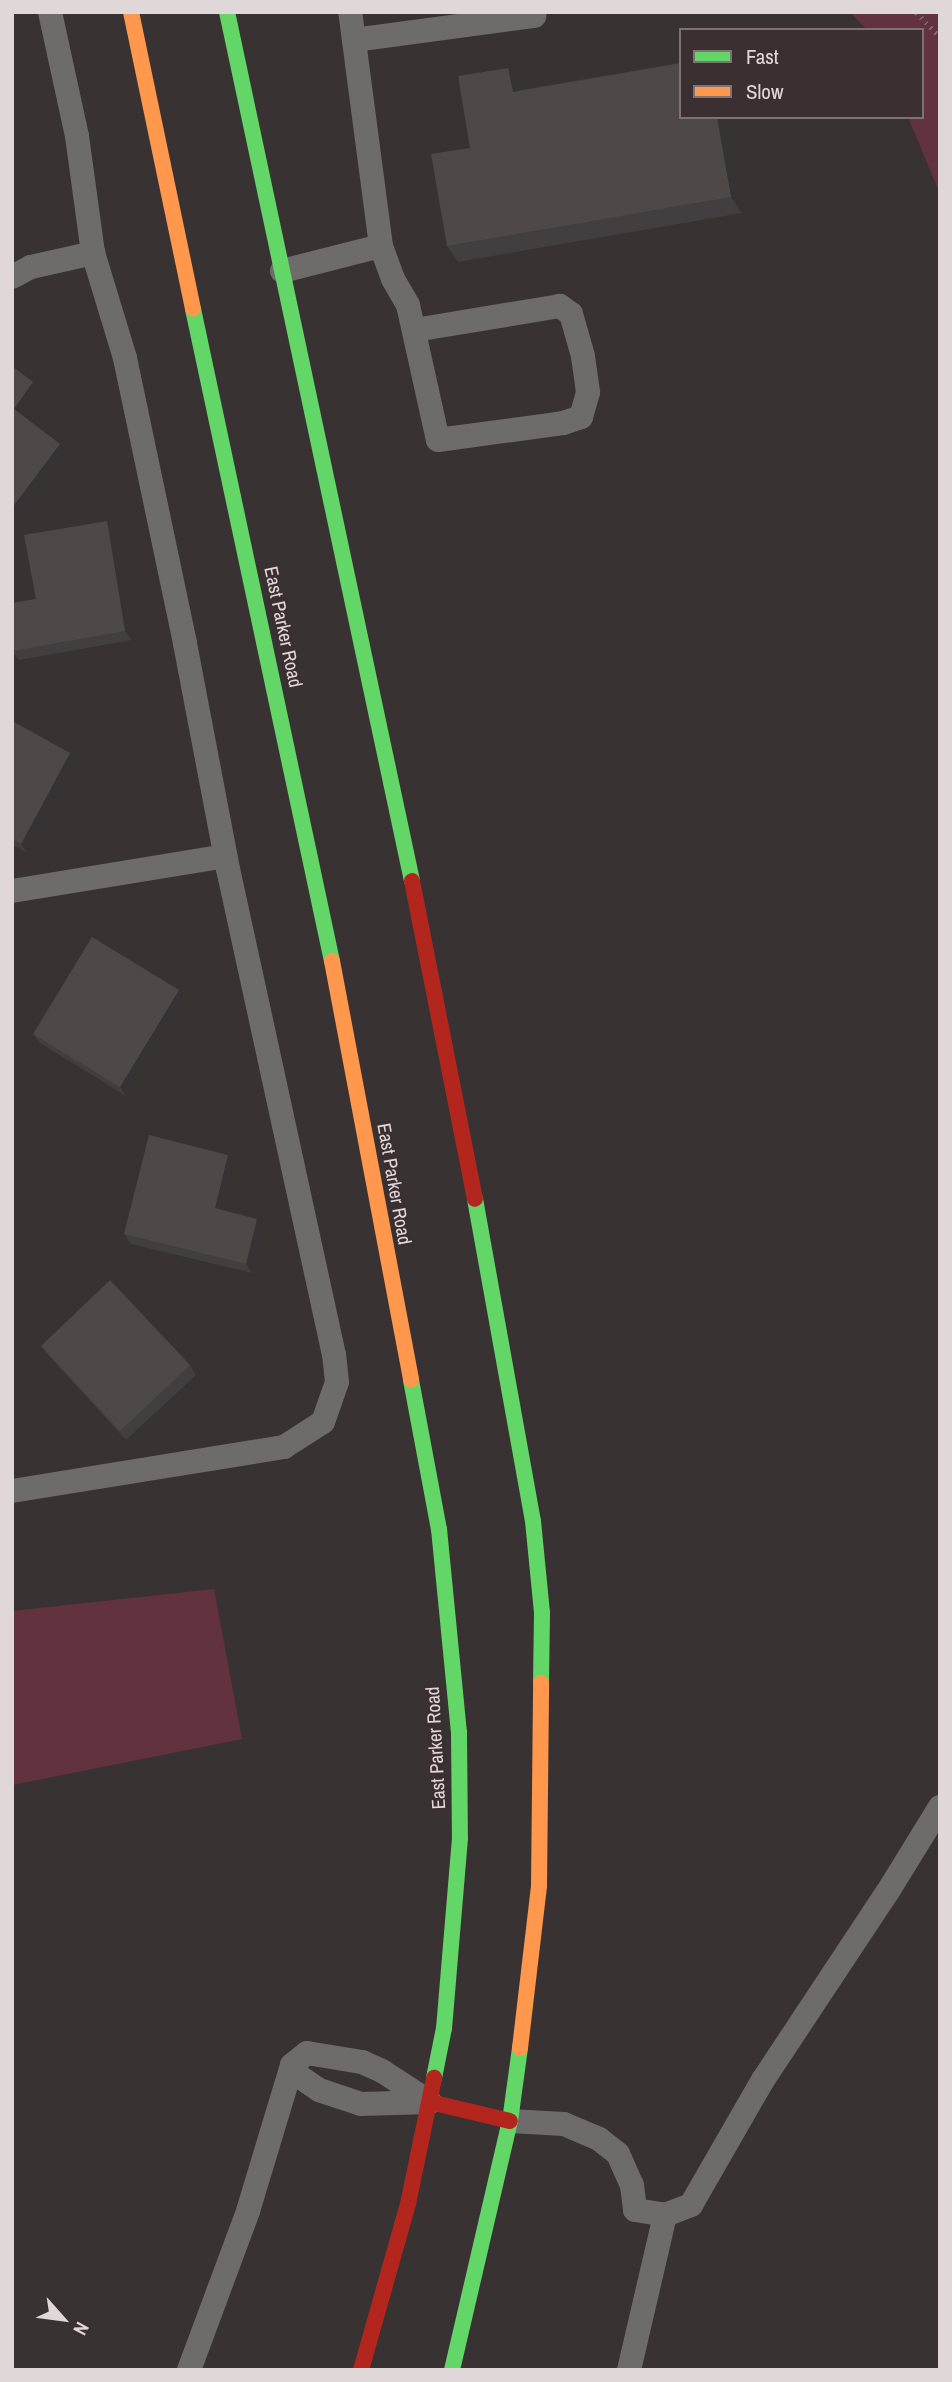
<!DOCTYPE html>
<html>
<head>
<meta charset="utf-8">
<style>
  body { margin:0 }
  #map { position:relative; width:952px; height:2382px; overflow:hidden; background:#383233; font-family:"Archivo Narrow",sans-serif }
  div>[style] { position:absolute }
  .green>* { inset:0; background:#62323e }
  .path>* { height:4.5px; margin-top:-2.25px; transform-origin:0; background:repeating-linear-gradient(90deg,#6f6c6c 0 2px,transparent 0 7px) }
  .lane>* { height:24px; margin:-12px; padding:0 12px; transform-origin:12px; border-radius:12px; background:#6e6b6b }
  .fast>* { height:16px; margin:-8px; padding:0 8px; transform-origin:8px; border-radius:8px; background:#63d668 }
  .slow>* { height:16px; margin:-8px; padding:0 8px; transform-origin:8px; border-radius:8px; background:#ff974d }
  .jam>* { height:16px; margin:-8px; padding:0 8px; transform-origin:8px; border-radius:8px; background:#b3261e }
  .wall>* { inset:0; background:#433e3f }
  .shaded-wall>* { inset:0; background:#373233 }
  .building>* { inset:0; background:#4e4849 }
  span { translate:-50% -50%; white-space:nowrap; text-align:center; line-height:1.15; -webkit-text-stroke:5px #3b2f31; paint-order:stroke }
  .street-label { font-size:19px; color:#e0d7d9 }
  .frame { position:absolute; inset:0; border:14px solid #e0d7d9; pointer-events:none }
  .legend { position:absolute; left:679px; top:28px; width:245px; height:91px; box-sizing:border-box; background:#3b2f31; border:2px solid #7d7274; margin:0; padding:9px 12px; list-style:none; font-size:21px; color:#e0d7d9 }
  .legend li { display:flex; align-items:center; gap:14px; height:35px }
  .legend b { width:35px; border:2px solid #7d7274 }
  .north { position:absolute; left:28px; top:2284px; width:70px; height:70px; -webkit-text-stroke:5px #3b2f31; paint-order:stroke; rotate:118deg; font-size:19px; font-weight:700; line-height:28px; text-align:center; color:#e0d7d9 }
  .north::after { content:''; display:block; margin:auto; width:24px; height:32px; background:#e0d7d9; clip-path:polygon(50% 0,100% 100%,50% 72%,0 100%) }
</style>
</head>
<body>
<div id="map">
  <div class="green">
    <div style="clip-path:polygon(850px 12px,940px 12px,940px 194px,908px 117px,922px 117px,922px 30px,867px 30px)"></div>
    <div style="clip-path:polygon(214px 1589px,242px 1739px,12px 1785px,12px 1611px)"></div>
  </div>
  <div class="path">
    <div style="left:916px;top:12px;width:35px;rotate:46deg"></div>
  </div>
  <div class="lane">
    <div style="left:354px;top:40px;width:182px;rotate:-7.6deg"></div>
    <div style="left:381px;top:246px;width:35px;rotate:70deg"></div>
    <div style="left:393px;top:279px;width:30px;rotate:60deg"></div>
    <div style="left:408px;top:305px;width:138px;rotate:77.5deg"></div>
    <div style="left:438px;top:440px;width:126px;rotate:-7.7deg"></div>
    <div style="left:563px;top:423px;width:19px;rotate:-18deg"></div>
    <div style="left:581px;top:417px;width:26px;rotate:-74deg"></div>
    <div style="left:588px;top:392px;width:36px;rotate:-98deg"></div>
    <div style="left:583px;top:356px;width:44px;rotate:-105.9deg"></div>
    <div style="left:571px;top:314px;width:14px;rotate:-144deg"></div>
    <div style="left:560px;top:306px;width:147px;rotate:170.6deg"></div>
    <div style="left:282px;top:271px;width:102px;rotate:-14.2deg"></div>
    <div style="left:381px;top:246px;width:236px;rotate:-97.5deg"></div>
    <div style="left:12px;top:277px;width:21px;rotate:-28deg"></div>
    <div style="left:31px;top:267px;width:64px;rotate:-12.7deg"></div>
    <div style="left:93px;top:253px;width:118px;rotate:-97.8deg"></div>
    <div style="left:77px;top:136px;width:127px;rotate:-102.3deg"></div>
    <div style="left:12px;top:891px;width:216px;rotate:-9.3deg"></div>
    <div style="left:12px;top:1491px;width:276px;rotate:-9.2deg"></div>
    <div style="left:284px;top:1447px;width:46px;rotate:-32.7deg"></div>
    <div style="left:323px;top:1422px;width:42px;rotate:-70.7deg"></div>
    <div style="left:337px;top:1382px;width:27px;rotate:-96deg"></div>
    <div style="left:334px;top:1355px;width:497px;rotate:-102.3deg"></div>
    <div style="left:228px;top:869px;width:230px;rotate:-100.8deg"></div>
    <div style="left:185px;top:643px;width:291px;rotate:-101.9deg"></div>
    <div style="left:125px;top:358px;width:110px;rotate:-106.9deg"></div>
    <div style="left:292px;top:2065px;width:11px;rotate:63deg"></div>
    <div style="left:297px;top:2075px;width:27px;rotate:34deg"></div>
    <div style="left:319px;top:2090px;width:44px;rotate:18.4deg"></div>
    <div style="left:361px;top:2104px;width:69px;rotate:-1.7deg"></div>
    <div style="left:510px;top:2121px;width:54px;rotate:3.2deg"></div>
    <div style="left:564px;top:2124px;width:38px;rotate:23deg"></div>
    <div style="left:599px;top:2139px;width:24px;rotate:38deg"></div>
    <div style="left:618px;top:2154px;width:34px;rotate:66deg"></div>
    <div style="left:632px;top:2185px;width:25px;rotate:83deg"></div>
    <div style="left:635px;top:2210px;width:30px;rotate:9deg"></div>
    <div style="left:665px;top:2215px;width:28px;rotate:-21deg"></div>
    <div style="left:691px;top:2205px;width:144px;rotate:-60.1deg"></div>
    <div style="left:763px;top:2080px;width:224px;rotate:-56.5deg"></div>
    <div style="left:887px;top:1893px;width:101px;rotate:-58.4deg"></div>
    <div style="left:189px;top:2370px;width:170px;rotate:-69.6deg"></div>
    <div style="left:248px;top:2211px;width:152px;rotate:-73.2deg"></div>
    <div style="left:292px;top:2065px;width:19px;rotate:-39deg"></div>
    <div style="left:307px;top:2053px;width:56px;rotate:9.3deg"></div>
    <div style="left:362px;top:2062px;width:22px;rotate:24deg"></div>
    <div style="left:382px;top:2071px;width:57px;rotate:32.9deg"></div>
    <div style="left:629px;top:2370px;width:159px;rotate:-76.9deg"></div>
  </div>
  <div class="fast">
    <div style="left:227px;top:12px;width:888px;rotate:77.98deg"></div>
    <div style="left:193px;top:309px;width:667px;rotate:77.97deg"></div>
    <div style="left:475px;top:1199px;width:327px;rotate:79.8deg"></div>
    <div style="left:533px;top:1521px;width:91px;rotate:84.4deg"></div>
    <div style="left:542px;top:1612px;width:71px;rotate:90.8deg"></div>
    <div style="left:411px;top:1380px;width:152px;rotate:79.4deg"></div>
    <div style="left:439px;top:1529px;width:204px;rotate:84.4deg"></div>
    <div style="left:459px;top:1732px;width:106px;rotate:89.5deg"></div>
    <div style="left:460px;top:1838px;width:191px;rotate:94.8deg"></div>
    <div style="left:444px;top:2028px;width:51px;rotate:101.3deg"></div>
    <div style="left:452px;top:2370px;width:256px;rotate:-76.9deg"></div>
    <div style="left:510px;top:2121px;width:74px;rotate:-82.2deg"></div>
  </div>
  <div class="slow">
    <div style="left:131px;top:12px;width:303px;rotate:78.2deg"></div>
    <div style="left:332px;top:961px;width:426px;rotate:79.3deg"></div>
    <div style="left:520px;top:2048px;width:163px;rotate:-83.3deg"></div>
    <div style="left:539px;top:1886px;width:203px;rotate:-89.4deg"></div>
  </div>
  <div class="jam">
    <div style="left:412px;top:881px;width:324px;rotate:78.8deg"></div>
    <div style="left:430px;top:2102px;width:82px;rotate:13.4deg"></div>
    <div style="left:361px;top:2370px;width:173px;rotate:-74.2deg"></div>
    <div style="left:408px;top:2204px;width:129px;rotate:-78.3deg"></div>
  </div>
  <div class="wall">
    <div style="clip-path:polygon(681px 63px,742px 213px,458px 262px,447px 246px,508px 68px,520px 84px,521px 90px)"></div>
    <div style="clip-path:polygon(107px 521px,113px 530px,132px 640px,19px 660px,12px 651px,36px 599px)"></div>
    <div style="clip-path:polygon(12px 721px,70px 753px,77px 762px,27px 853px,12px 844px)"></div>
    <div style="clip-path:polygon(179px 990px,185px 1000px,126px 1096px,40px 1043px,33px 1034px)"></div>
    <div style="clip-path:polygon(235px 1164px,223px 1210px,264px 1228px,252px 1273px,131px 1244px,124px 1234px)"></div>
    <div style="clip-path:polygon(41px 1346px,190px 1365px,196px 1375px,126px 1440px,48px 1355px)"></div>
  </div>
  <div class="shaded-wall">
    <div style="clip-path:polygon(508px 68px,520px 84px,524px 108px,513px 92px)"></div>
    <div style="clip-path:polygon(717px 117px,726px 117px,742px 213px,731px 197px)"></div>
    <div style="clip-path:polygon(33px 382px,40px 391px,20px 418px,14px 409px)"></div>
    <div style="clip-path:polygon(60px 444px,67px 453px,14px 523px,12px 520px,12px 508px)"></div>
    <div style="clip-path:polygon(107px 521px,113px 530px,132px 640px,125px 631px)"></div>
    <div style="clip-path:polygon(70px 753px,77px 762px,27px 853px,21px 844px)"></div>
    <div style="clip-path:polygon(179px 990px,185px 1000px,126px 1096px,120px 1087px)"></div>
    <div style="clip-path:polygon(228px 1155px,235px 1164px,221px 1217px,215px 1208px)"></div>
    <div style="clip-path:polygon(257px 1219px,264px 1228px,252px 1273px,246px 1264px)"></div>
  </div>
  <div class="building">
    <div style="clip-path:polygon(681px 63px,681px 117px,717px 117px,731px 197px,447px 246px,431px 154px,470px 148px,458px 76px,508px 68px,513px 92px)"></div>
    <div style="clip-path:polygon(12px 366px,33px 382px,14px 409px,60px 444px,12px 508px)"></div>
    <div style="clip-path:polygon(107px 521px,125px 631px,12px 651px,12px 603px,36px 599px,24px 535px)"></div>
    <div style="clip-path:polygon(12px 721px,70px 753px,21px 844px,12px 839px)"></div>
    <div style="clip-path:polygon(92px 937px,179px 990px,120px 1087px,33px 1034px)"></div>
    <div style="clip-path:polygon(149px 1135px,228px 1155px,215px 1208px,257px 1219px,246px 1264px,124px 1234px)"></div>
    <div style="clip-path:polygon(110px 1280px,190px 1365px,120px 1431px,41px 1346px)"></div>
  </div>
  <div class="street-label">
    <span style="left:283px;top:627px;rotate:78deg">East Parker Road</span>
    <span style="left:394px;top:1184px;rotate:80deg">East Parker Road</span>
    <span style="left:436px;top:1748px;rotate:-93deg">East Parker Road</span>
  </div>
  <div class="frame"></div>
  <ul class="legend">
  <li><b style="height:9px;background:#63d668"></b>Fast</li>
  <li><b style="height:9px;background:#ff974d"></b>Slow</li>
  </ul>
  <div class="north">N</div>
</div>
</body>
</html>
